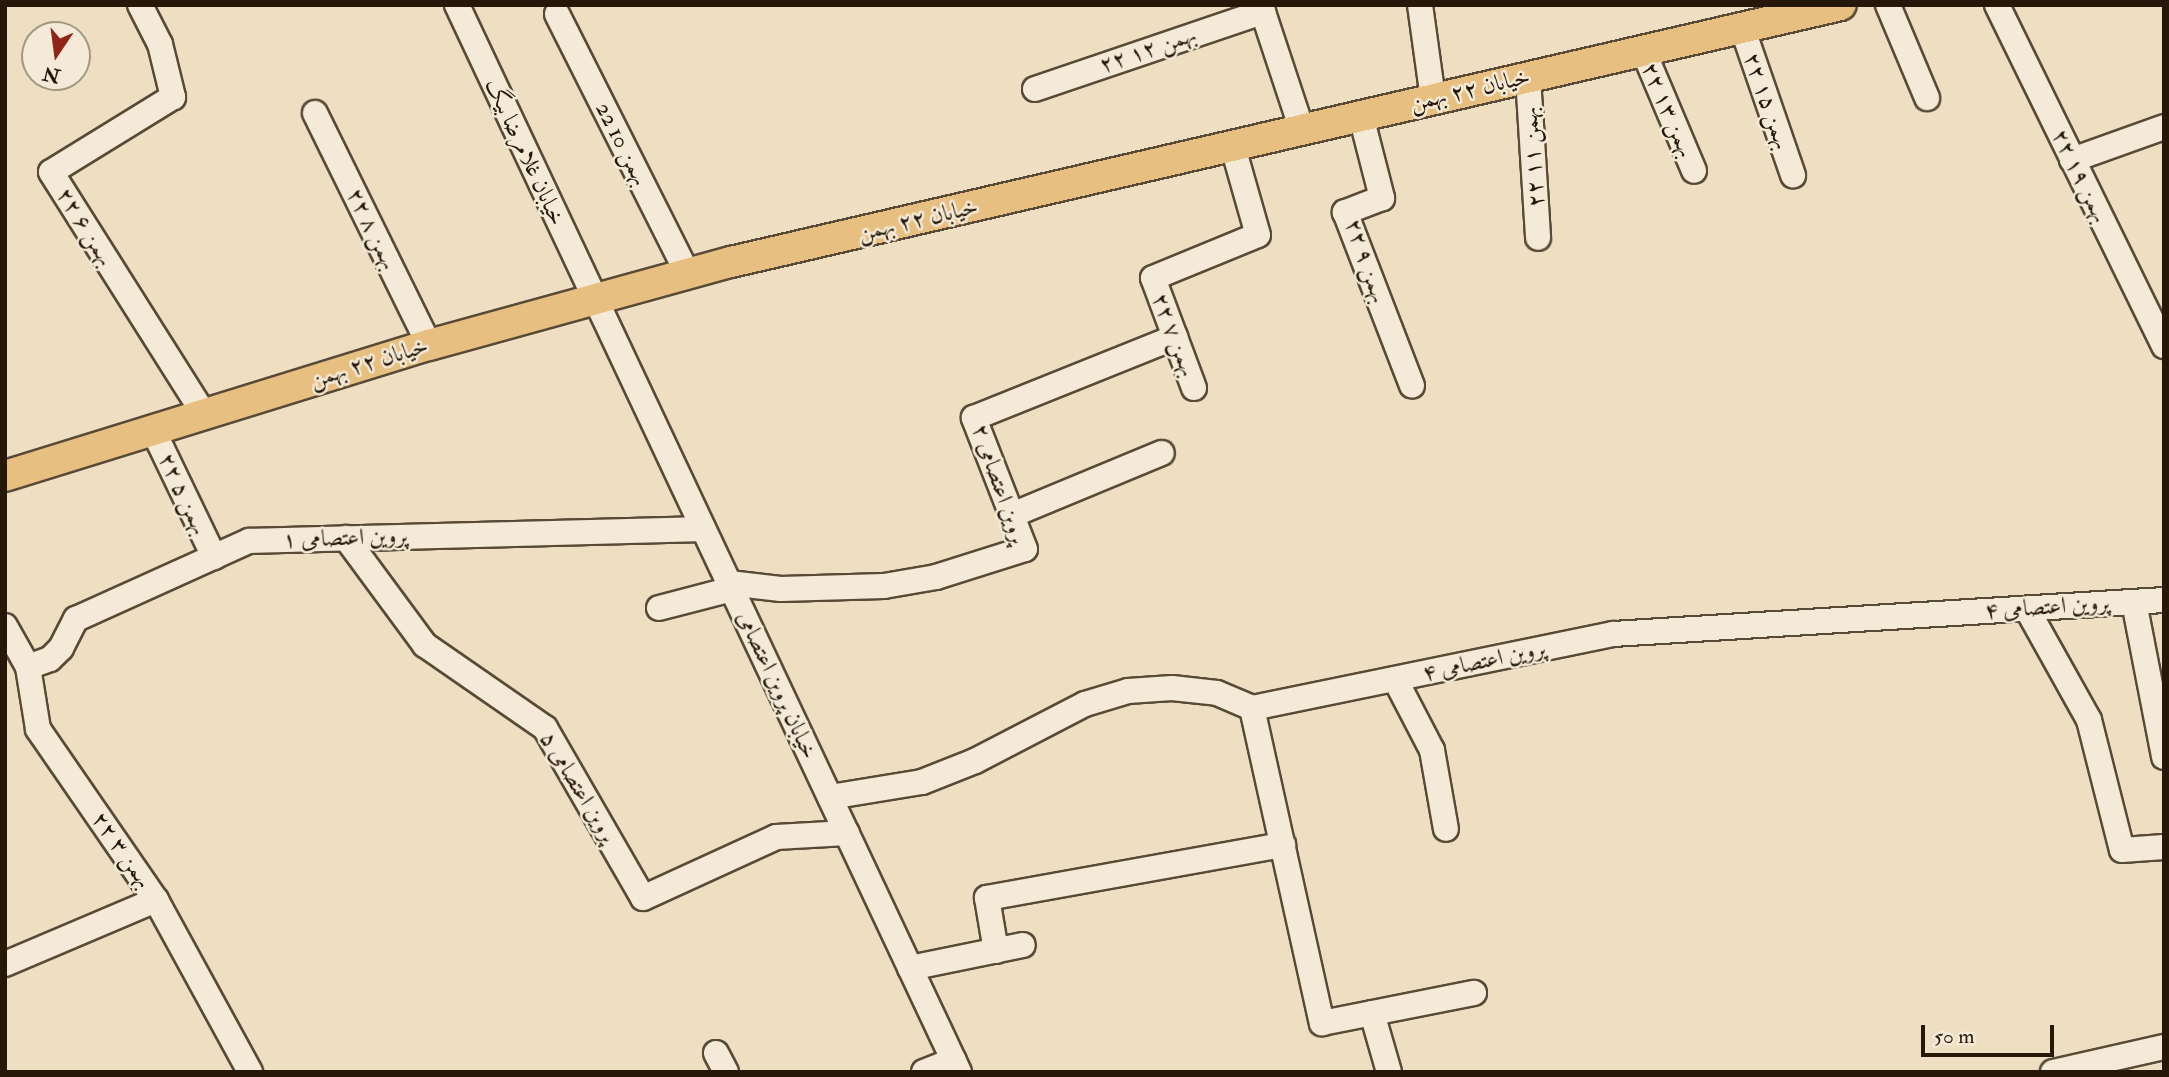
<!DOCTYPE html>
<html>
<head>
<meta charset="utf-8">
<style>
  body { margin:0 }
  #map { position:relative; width:2169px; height:1077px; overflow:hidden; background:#eedfc2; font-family:"IM FELL Double Pica",Amiri,serif }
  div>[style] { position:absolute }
  .roads { filter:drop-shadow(2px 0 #584a36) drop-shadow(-2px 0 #584a36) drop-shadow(0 2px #584a36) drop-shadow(0 -2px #584a36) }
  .minor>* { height:24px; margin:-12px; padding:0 12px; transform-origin:12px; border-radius:12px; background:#f4ead7 }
  .major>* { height:30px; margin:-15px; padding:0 15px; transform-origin:15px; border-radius:15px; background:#e7c081 }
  span { translate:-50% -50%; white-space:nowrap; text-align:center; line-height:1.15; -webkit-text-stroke:5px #f4ead7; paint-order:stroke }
  .street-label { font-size:23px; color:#261808 }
  .frame { position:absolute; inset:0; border:7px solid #261808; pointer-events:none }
  .north { position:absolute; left:21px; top:21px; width:70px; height:70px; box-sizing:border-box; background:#f4ead7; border:2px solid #a29684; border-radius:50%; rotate:193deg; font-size:19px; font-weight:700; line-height:28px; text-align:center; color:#261808 }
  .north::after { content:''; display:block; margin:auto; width:24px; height:32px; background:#8f2418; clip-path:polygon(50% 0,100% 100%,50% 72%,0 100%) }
  .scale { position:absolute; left:1921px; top:1025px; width:133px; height:32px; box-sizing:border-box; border:4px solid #261808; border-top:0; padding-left:9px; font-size:21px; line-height:24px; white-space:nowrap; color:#261808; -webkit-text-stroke:5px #f4ead7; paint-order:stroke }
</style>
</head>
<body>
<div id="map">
  <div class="roads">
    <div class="minor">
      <div style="left:140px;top:5px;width:44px;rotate:62.9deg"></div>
      <div style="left:160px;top:44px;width:55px;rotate:76.2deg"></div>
      <div style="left:173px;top:97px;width:143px;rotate:148.4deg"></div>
      <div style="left:51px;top:172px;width:286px;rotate:57.7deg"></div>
      <div style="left:457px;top:5px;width:1179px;rotate:64.8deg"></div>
      <div style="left:1420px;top:5px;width:95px;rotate:82.1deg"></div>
      <div style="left:1888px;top:5px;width:101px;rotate:67.2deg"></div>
      <div style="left:1997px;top:5px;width:380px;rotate:63.9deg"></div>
      <div style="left:557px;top:14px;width:290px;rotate:63.3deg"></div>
      <div style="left:1742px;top:27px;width:157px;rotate:71deg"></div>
      <div style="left:1643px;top:50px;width:131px;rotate:67.1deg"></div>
      <div style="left:1528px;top:77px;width:161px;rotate:86.4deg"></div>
      <div style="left:1035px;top:89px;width:241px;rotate:-18.7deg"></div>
      <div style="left:1263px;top:12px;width:124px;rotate:71.7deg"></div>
      <div style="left:315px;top:113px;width:258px;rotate:63.8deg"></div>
      <div style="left:1361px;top:116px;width:85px;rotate:75.6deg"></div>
      <div style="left:1382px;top:198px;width:40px;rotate:159deg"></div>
      <div style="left:1345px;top:212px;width:186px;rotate:68.9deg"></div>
      <div style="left:2072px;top:160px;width:98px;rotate:-19.7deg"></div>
      <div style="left:1194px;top:388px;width:117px;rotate:-110.4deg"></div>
      <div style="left:1153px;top:278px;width:113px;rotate:-22.3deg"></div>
      <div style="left:1258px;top:235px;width:91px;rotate:-105.9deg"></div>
      <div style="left:153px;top:430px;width:141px;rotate:64.3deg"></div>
      <div style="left:1012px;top:515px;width:162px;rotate:-22.5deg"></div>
      <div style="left:346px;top:538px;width:133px;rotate:53.6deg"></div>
      <div style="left:425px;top:645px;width:146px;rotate:34.7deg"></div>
      <div style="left:545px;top:728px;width:196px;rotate:60deg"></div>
      <div style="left:643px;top:898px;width:146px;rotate:-24.6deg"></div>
      <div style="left:776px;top:837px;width:71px;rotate:-3.2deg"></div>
      <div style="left:729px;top:583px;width:52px;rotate:6.6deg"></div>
      <div style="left:781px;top:589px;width:103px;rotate:-1.7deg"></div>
      <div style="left:884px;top:586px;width:53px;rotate:-9.8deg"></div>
      <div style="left:936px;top:577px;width:93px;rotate:-17.5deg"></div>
      <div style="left:1025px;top:549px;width:141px;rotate:-111.3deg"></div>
      <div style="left:974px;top:418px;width:217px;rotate:-21.9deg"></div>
      <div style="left:2134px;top:602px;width:158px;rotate:79deg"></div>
      <div style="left:659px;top:608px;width:75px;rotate:-14.6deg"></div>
      <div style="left:2027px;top:609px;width:127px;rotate:60.8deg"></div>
      <div style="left:2089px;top:720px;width:134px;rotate:75.8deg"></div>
      <div style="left:2122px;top:850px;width:42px;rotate:-4.1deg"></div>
      <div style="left:5px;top:626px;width:47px;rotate:60.7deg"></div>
      <div style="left:28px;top:667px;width:63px;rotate:80.8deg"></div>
      <div style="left:38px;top:729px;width:208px;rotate:55.4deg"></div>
      <div style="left:156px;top:900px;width:196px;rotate:61.3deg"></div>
      <div style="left:28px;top:667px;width:23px;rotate:-20deg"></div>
      <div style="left:50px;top:659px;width:16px;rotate:-45deg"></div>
      <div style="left:61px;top:648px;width:33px;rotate:-63deg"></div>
      <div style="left:76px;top:619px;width:190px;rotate:-24.3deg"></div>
      <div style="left:249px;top:541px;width:454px;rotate:-1.5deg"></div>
      <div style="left:1395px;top:679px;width:80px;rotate:62.5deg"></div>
      <div style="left:1432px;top:750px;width:80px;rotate:80deg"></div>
      <div style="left:1252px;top:708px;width:323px;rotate:77.5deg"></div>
      <div style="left:1322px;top:1023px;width:155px;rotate:-11.2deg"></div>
      <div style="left:830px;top:797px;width:93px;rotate:-9.3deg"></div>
      <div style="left:922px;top:782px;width:57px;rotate:-21.6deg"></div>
      <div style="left:975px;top:761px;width:124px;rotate:-27.4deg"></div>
      <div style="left:1085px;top:704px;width:45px;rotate:-16.8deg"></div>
      <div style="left:1128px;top:691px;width:44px;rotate:-3.9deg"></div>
      <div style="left:1172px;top:688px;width:45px;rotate:6.3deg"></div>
      <div style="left:1217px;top:693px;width:38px;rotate:23deg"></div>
      <div style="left:1252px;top:708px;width:369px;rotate:-11.6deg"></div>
      <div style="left:1613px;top:634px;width:552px;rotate:-3.53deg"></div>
      <div style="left:996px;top:951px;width:54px;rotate:-99.6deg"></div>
      <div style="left:987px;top:898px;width:301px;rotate:-10.2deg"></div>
      <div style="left:5px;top:964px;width:164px;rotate:-23deg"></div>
      <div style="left:910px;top:968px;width:115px;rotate:-11.5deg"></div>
      <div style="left:1372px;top:1013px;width:61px;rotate:73.9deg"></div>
      <div style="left:716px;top:1053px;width:21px;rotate:62deg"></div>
      <div style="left:924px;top:1072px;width:32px;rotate:-22deg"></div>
      <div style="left:2053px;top:1072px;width:114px;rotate:-12.7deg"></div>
    </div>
    <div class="major">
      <div style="left:5px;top:476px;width:444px;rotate:-17.2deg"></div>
      <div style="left:429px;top:345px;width:313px;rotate:-15.4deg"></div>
      <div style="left:731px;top:262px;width:1139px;rotate:-13.04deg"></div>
    </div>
  </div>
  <div class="street-label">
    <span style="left:1148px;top:50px;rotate:-19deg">۲۲ بهمن ۱۲</span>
    <span style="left:1470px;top:90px;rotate:-13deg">خیابان ۲۲ بهمن</span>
    <span style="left:1767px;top:101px;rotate:71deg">۲۲ بهمن ۱۵</span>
    <span style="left:1668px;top:110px;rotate:67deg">۲۲ بهمن ‍۱۳</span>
    <span style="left:622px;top:144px;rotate:63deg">22 بهمن 10</span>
    <span style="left:525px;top:152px;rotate:65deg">خیابان غلامرضا بیگ</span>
    <span style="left:1533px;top:157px;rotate:-94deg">۲۲ بهمن ۱۱</span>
    <span style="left:2080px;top:176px;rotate:64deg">۲۲ بهمن ۱۹</span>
    <span style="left:918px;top:220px;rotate:-13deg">خیابان ۲۲ بهمن</span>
    <span style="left:85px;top:227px;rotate:58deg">۲۲ بهمن ۶</span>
    <span style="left:372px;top:229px;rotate:64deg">۲۲ بهمن ۸</span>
    <span style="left:1366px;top:261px;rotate:71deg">۲۲ بهمن ۹</span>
    <span style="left:1174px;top:335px;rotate:69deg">۲۲ بهمن ۷</span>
    <span style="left:369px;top:363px;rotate:-17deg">خیابان ۲۲ بهمن</span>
    <span style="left:999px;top:484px;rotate:71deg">پروین اعتصامی ۲</span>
    <span style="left:183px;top:494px;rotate:65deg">۲۲ بهمن ۵</span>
    <span style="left:345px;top:538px;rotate:-2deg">پروین اعتصامی ۱</span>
    <span style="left:2047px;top:607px;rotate:-4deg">پروین اعتصامی ۴</span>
    <span style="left:1484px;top:661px;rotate:-12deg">پروین اعتصامی ۴</span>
    <span style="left:777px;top:685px;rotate:65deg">خیابان پروین اعتصامی</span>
    <span style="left:578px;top:787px;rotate:59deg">پروین اعتصامی ۵</span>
    <span style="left:122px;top:850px;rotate:55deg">۲۲ بهمن ۳</span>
  </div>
  <div class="frame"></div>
  <div class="north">N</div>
  <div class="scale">50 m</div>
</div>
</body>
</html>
